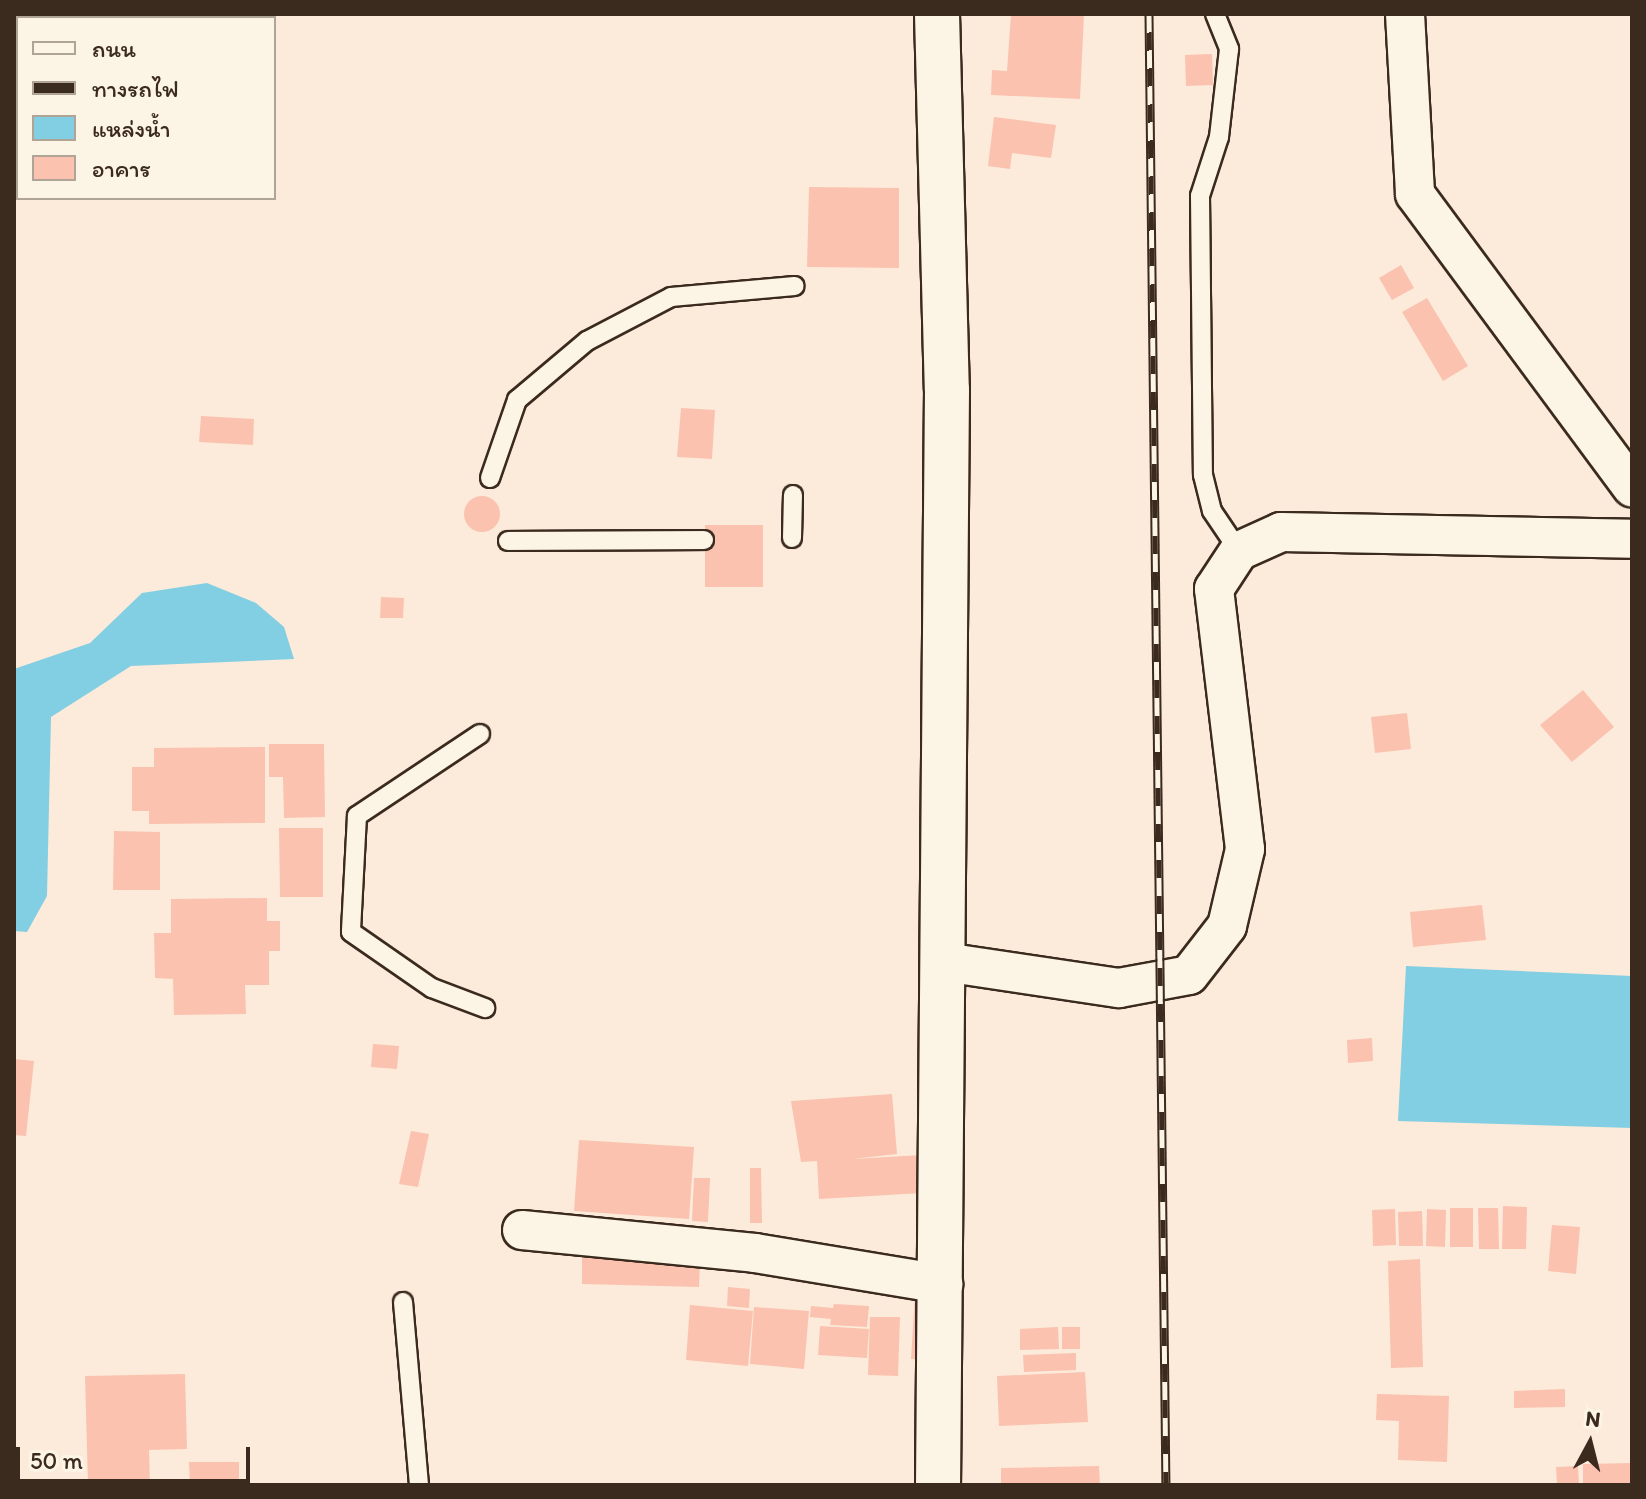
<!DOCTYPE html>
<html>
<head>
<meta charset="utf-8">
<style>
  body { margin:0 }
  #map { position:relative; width:1646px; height:1499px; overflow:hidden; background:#fcebda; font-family:Itim,"Playpen Sans Thai",sans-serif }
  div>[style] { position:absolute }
  .water>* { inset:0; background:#82cee2 }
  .building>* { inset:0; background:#fbc2b0 }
  .round { border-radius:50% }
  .roads { filter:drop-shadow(2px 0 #3b2a1e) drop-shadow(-2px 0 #3b2a1e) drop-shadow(0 2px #3b2a1e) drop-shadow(0 -2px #3b2a1e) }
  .lane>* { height:18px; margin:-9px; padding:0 9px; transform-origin:9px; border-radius:9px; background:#fcf5e5 }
  .street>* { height:38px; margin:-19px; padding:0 19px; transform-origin:19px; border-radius:19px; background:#fcf5e5 }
  .secondary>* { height:44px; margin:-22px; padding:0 22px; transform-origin:22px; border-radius:22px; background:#fcf5e5 }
  .rail>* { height:9px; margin-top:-4.5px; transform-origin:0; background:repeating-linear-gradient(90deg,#fcf5e5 0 18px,#3b2a1e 0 36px); box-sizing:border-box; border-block:2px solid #3b2a1e }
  span { translate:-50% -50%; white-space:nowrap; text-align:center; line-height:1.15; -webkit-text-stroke:8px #fcf5e5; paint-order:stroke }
  .frame { position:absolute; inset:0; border:16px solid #3b2a1e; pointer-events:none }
  .legend { position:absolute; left:16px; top:16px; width:260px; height:184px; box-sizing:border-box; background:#fcf5e5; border:2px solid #afa495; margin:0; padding:10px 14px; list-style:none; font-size:24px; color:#3b2a1e }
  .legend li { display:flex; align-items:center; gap:16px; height:40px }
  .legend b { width:40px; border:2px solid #afa495 }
  .north { position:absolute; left:1550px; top:1403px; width:80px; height:80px; -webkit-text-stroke:6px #fcf5e5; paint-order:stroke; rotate:7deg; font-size:22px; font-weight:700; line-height:32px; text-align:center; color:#3b2a1e }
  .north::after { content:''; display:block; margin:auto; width:28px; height:36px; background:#3b2a1e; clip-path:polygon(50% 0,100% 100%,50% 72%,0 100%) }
  .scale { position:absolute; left:16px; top:1447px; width:234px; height:36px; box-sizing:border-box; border:4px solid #3b2a1e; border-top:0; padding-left:10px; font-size:24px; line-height:28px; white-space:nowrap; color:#3b2a1e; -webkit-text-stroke:6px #fcf5e5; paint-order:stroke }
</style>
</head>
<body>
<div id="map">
  <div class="water">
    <div style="clip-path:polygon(207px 583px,256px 603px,284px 627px,294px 659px,131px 666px,51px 717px,47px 896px,27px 932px,14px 931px,14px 669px,90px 643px,142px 593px)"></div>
    <div style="clip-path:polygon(1406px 966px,1632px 976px,1632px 1128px,1398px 1121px)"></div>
  </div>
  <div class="building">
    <div style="clip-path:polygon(1011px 14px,1084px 14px,1080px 99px,991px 95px,992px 70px,1007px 71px)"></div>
    <div style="clip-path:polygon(1212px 54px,1213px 85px,1186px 86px,1185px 55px)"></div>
    <div style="clip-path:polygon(994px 117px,1056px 125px,1051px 158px,1012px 153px,1010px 169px,988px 166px)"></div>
    <div style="clip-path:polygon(809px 187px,899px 188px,899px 268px,807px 267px)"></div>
    <div style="clip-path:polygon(1401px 265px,1414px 288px,1392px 300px,1379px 278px)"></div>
    <div style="clip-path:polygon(1427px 298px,1468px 366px,1443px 381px,1402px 312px)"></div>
    <div style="clip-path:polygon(681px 408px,715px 410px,712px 459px,677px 457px)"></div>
    <div style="clip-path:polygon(201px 416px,254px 419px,253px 445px,199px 442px)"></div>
    <div class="round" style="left:464px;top:496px;width:36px;height:36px"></div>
    <div style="clip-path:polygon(705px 525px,763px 525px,763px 587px,705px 587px)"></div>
    <div style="clip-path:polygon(381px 597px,404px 598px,403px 618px,380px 618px)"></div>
    <div style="clip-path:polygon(1583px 690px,1614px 727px,1572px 762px,1540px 725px)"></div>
    <div style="clip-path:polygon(1407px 713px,1411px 749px,1375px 753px,1371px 717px)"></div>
    <div style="clip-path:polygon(269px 744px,324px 744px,325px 817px,284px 818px,283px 777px,269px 777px)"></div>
    <div style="clip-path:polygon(265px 747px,265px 823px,149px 824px,149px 811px,132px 811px,132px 767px,154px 767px,154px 748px)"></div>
    <div style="clip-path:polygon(279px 828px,323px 828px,323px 897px,280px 897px)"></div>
    <div style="clip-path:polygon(114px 831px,160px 832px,160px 890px,113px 890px)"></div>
    <div style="clip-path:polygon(267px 898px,267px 921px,280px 921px,280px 951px,269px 951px,269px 985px,245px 985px,246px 1014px,174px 1015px,173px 979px,155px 978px,154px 933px,171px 933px,171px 899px)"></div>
    <div style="clip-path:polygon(1482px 905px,1486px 940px,1413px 947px,1410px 912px)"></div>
    <div style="clip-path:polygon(1372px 1038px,1373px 1061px,1348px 1063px,1347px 1040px)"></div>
    <div style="clip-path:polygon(373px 1044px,399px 1046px,397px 1069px,371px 1067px)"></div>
    <div style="clip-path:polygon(14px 1059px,34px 1061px,26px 1136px,14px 1135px)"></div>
    <div style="clip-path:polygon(892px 1094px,897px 1154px,852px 1159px,922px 1155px,923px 1193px,819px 1199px,817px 1161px,801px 1162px,791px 1101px)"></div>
    <div style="clip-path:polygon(411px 1131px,429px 1134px,418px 1187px,399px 1184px)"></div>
    <div style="clip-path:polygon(579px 1140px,694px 1147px,689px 1219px,574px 1211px)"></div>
    <div style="clip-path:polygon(750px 1168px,761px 1168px,762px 1223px,750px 1223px)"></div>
    <div style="clip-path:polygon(694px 1178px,710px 1178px,708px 1222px,692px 1221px)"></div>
    <div style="clip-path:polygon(1503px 1206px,1527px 1207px,1526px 1249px,1502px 1249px)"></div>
    <div style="clip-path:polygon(1450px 1208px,1473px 1208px,1473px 1247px,1450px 1247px)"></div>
    <div style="clip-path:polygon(1478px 1208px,1498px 1208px,1499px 1249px,1479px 1249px)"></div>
    <div style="clip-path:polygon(1395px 1209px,1396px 1245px,1373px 1246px,1372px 1210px)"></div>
    <div style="clip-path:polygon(1427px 1209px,1446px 1210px,1445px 1247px,1426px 1246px)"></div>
    <div style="clip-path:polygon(1422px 1211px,1423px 1246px,1399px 1246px,1398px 1212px)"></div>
    <div style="clip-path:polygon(1552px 1225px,1580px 1227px,1576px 1274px,1548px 1271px)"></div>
    <div style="clip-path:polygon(582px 1256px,700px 1259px,699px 1287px,582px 1284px)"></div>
    <div style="clip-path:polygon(1420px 1259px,1423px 1367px,1391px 1368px,1388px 1261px)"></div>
    <div style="clip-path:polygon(728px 1287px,750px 1289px,749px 1308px,727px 1306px)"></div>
    <div style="clip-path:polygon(915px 1293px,931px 1294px,926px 1360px,911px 1359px)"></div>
    <div style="clip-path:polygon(834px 1304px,869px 1306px,867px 1327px,830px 1325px,831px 1319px,810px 1317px,811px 1306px,833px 1308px)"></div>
    <div style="clip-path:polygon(690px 1305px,753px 1311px,748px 1366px,686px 1360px)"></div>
    <div style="clip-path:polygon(754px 1307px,809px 1311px,804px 1369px,750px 1364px)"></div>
    <div style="clip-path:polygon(870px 1317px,900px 1317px,898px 1376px,868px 1375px)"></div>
    <div style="clip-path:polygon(820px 1326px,869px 1329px,867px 1358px,818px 1355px)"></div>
    <div style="clip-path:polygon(1058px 1327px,1059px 1349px,1020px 1350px,1020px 1329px)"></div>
    <div style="clip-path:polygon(1062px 1327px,1080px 1327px,1080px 1349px,1062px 1349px)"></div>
    <div style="clip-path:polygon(1076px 1353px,1076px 1370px,1024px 1372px,1023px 1355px)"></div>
    <div style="clip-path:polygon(1085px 1372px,1088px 1422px,999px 1426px,997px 1376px)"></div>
    <div style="clip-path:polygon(185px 1374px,187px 1449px,149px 1450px,150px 1485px,88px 1485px,85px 1376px)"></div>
    <div style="clip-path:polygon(1565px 1389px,1565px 1407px,1514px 1408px,1514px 1391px)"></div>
    <div style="clip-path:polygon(1377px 1394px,1449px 1396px,1447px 1462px,1398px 1460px,1399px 1421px,1376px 1420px)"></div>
    <div style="clip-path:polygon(189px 1462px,239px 1462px,239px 1485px,190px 1485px)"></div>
    <div style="clip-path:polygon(1632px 1463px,1632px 1485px,1583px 1485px,1583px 1464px)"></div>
    <div style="clip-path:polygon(1099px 1466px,1100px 1485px,1001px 1485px,1001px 1468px)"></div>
    <div style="clip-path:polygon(1578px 1466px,1579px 1485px,1557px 1485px,1556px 1467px)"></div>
  </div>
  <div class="roads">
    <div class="lane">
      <div style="left:1215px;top:14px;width:38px;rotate:68deg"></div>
      <div style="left:1229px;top:49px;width:89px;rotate:96.5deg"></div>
      <div style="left:1219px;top:137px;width:62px;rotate:107.9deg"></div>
      <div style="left:1200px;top:196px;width:279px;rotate:89.4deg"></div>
      <div style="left:1203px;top:475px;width:37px;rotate:76deg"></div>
      <div style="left:1212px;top:511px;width:48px;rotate:56deg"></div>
      <div style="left:490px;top:478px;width:83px;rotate:-70.9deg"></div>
      <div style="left:517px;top:400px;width:92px;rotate:-40.1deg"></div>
      <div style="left:587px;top:341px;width:95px;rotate:-27.6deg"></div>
      <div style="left:671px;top:297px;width:124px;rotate:-5.1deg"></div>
      <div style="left:792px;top:538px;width:43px;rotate:-88.7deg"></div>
      <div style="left:508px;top:541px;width:196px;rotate:-0.3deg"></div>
      <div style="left:480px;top:734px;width:148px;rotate:146.3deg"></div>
      <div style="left:357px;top:816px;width:116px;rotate:93deg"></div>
      <div style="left:351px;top:932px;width:98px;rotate:34.7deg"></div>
      <div style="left:432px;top:988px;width:57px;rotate:20.7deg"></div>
      <div style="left:403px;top:1302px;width:184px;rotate:85deg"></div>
    </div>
    <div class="street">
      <div style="left:1405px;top:14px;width:180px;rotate:86.8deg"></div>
      <div style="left:1415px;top:194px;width:365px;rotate:53.5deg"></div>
      <div style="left:944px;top:962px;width:177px;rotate:8.5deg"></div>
      <div style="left:1119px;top:988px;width:71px;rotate:-10.5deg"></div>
      <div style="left:1189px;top:975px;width:62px;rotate:-52.2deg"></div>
      <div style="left:1227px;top:926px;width:79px;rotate:-76.8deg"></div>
      <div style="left:1245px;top:849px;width:262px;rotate:-96.8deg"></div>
      <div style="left:1214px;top:589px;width:45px;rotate:-56.7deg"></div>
      <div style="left:1239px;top:551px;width:46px;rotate:-24.3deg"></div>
      <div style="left:1281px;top:532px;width:351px;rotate:1.1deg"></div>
      <div style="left:522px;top:1230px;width:234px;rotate:5.6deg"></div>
      <div style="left:755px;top:1253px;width:191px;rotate:9.4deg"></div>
    </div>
    <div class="secondary">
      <div style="left:937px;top:14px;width:376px;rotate:88.5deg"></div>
      <div style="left:947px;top:390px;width:1095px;rotate:90.47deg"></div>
    </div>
  </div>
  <div class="rail">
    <div style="left:1149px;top:14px;width:1471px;rotate:89.34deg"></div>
  </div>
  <div class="frame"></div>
  <ul class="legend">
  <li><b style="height:10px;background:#fcf5e5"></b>ถนน</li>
  <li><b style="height:10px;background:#3b2a1e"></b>ทางรถไฟ</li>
  <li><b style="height:22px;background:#82cee2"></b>แหล่งน้ำ</li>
  <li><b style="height:22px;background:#fbc2b0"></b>อาคาร</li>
  </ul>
  <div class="north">N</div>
  <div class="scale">50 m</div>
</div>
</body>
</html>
